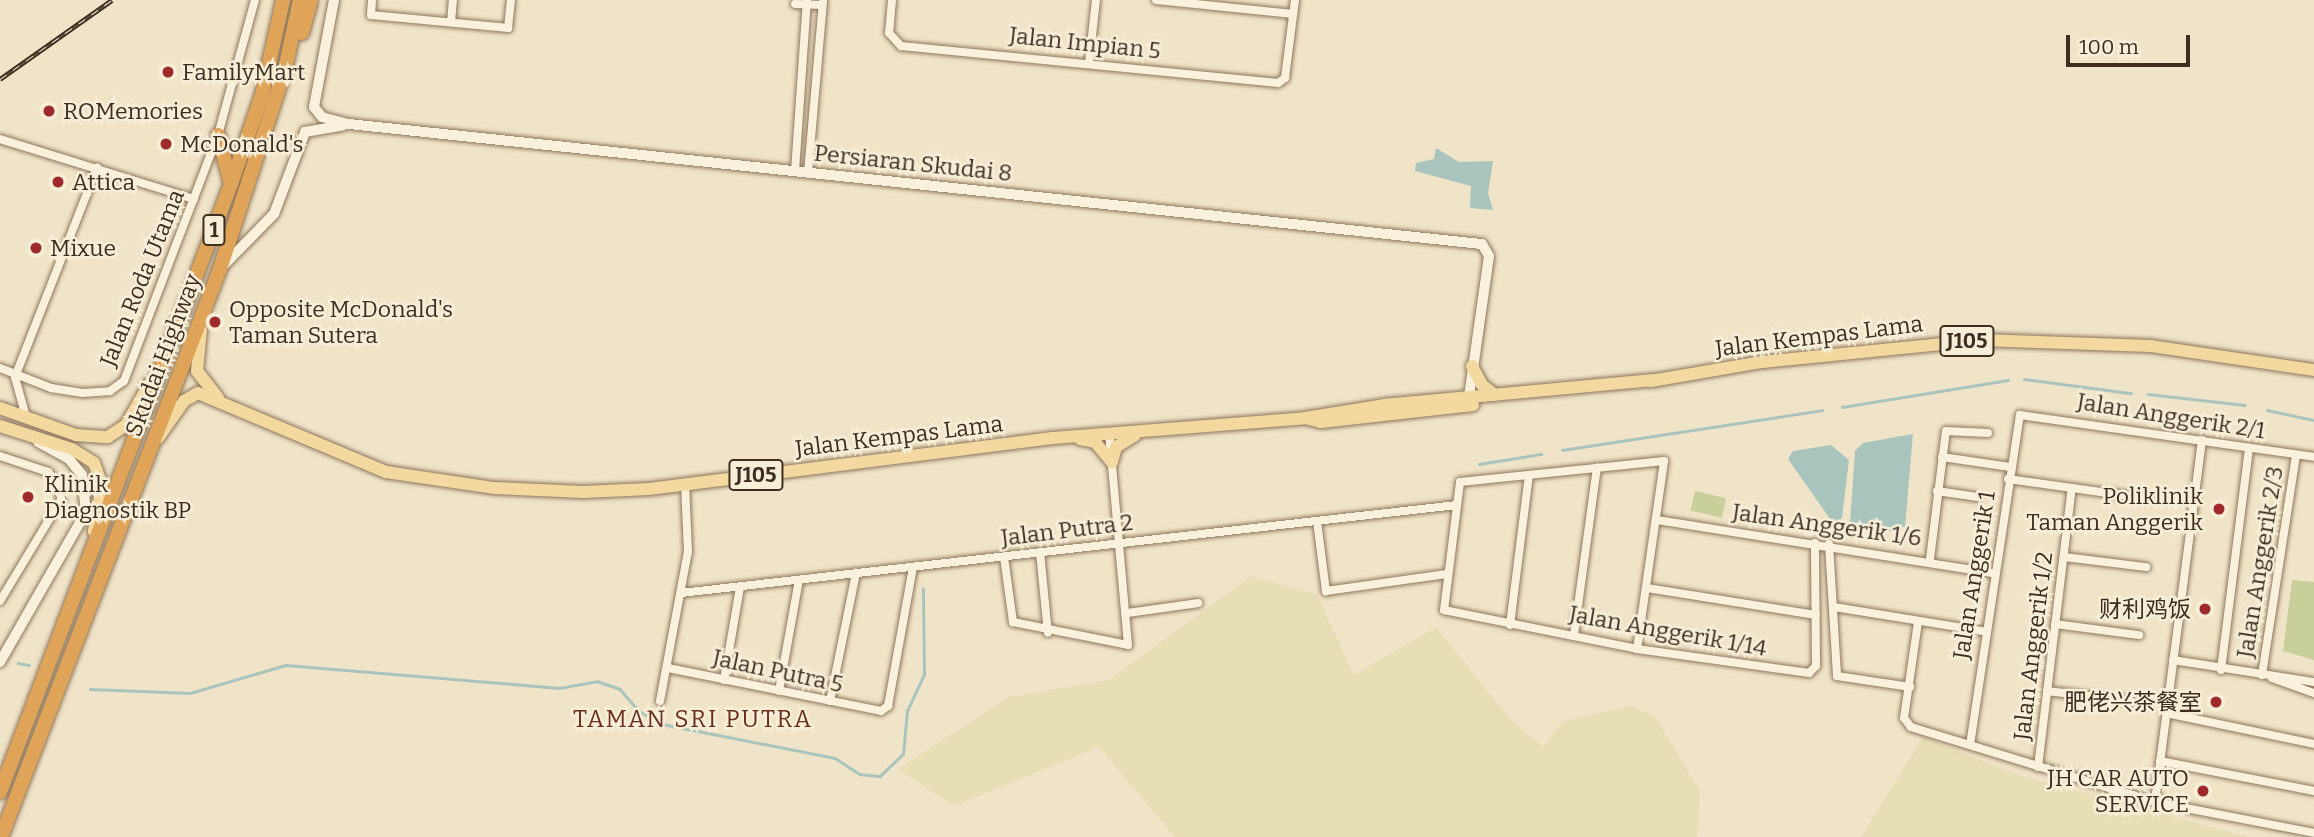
<!DOCTYPE html>
<html>
<head>
<meta charset="utf-8">
<style>
	body { margin:0 }
	#map { position:relative; width:2314px; height:837px; overflow:hidden; background:#f0e4c8; font-family:Bitter,"Noto Sans SC",serif }
	div>[style] { position:absolute }
	.farmland>* { inset:0; background:#e6deb5 }
	.green>* { inset:0; background:#c9cf9b; transform-origin:0 0 }
	.water>* { inset:0; background:#a9c4bc }
	.stream>* { height:2.5px; margin:-1.25px; padding:0 1.25px; transform-origin:1.25px; border-radius:1.25px; background:#a9c4bc }
	.roads { filter:drop-shadow(0 0 2px #8d765c) drop-shadow(0 0 2px #8d765c) }
	.street>* { height:8px; margin:-4px; padding:0 4px; transform-origin:4px; border-radius:4px; background:#faf1dc }
	.secondary>* { height:10px; margin:-5px; padding:0 5px; transform-origin:5px; border-radius:5px; background:#faf1dc }
	.primary>* { height:12px; margin:-6px; padding:0 6px; transform-origin:6px; border-radius:6px; background:#f3d9a0 }
	.highway>* { height:14px; margin:-7px; padding:0 7px; transform-origin:7px; border-radius:7px; background:#e0a458 }
	.rail>* { height:5px; margin-top:-2.5px; transform-origin:0; background:repeating-linear-gradient(90deg,#f7eed8 0 8px,#3d2e20 0 16px); box-sizing:border-box; border-block:2px solid #3d2e20 }
	.dots>* { width:19px; height:19px; translate:-50% -50%; box-sizing:border-box; border:4px solid #f7eed8; border-radius:50% }
	span { translate:-50% -50%; white-space:nowrap; text-align:center; line-height:1.15; -webkit-text-stroke:5px #f7eed8; paint-order:stroke }
	.shield-label span { padding:2px 5px; background:#f7eed8; border:2px solid; border-radius:5px; -webkit-text-stroke-width:0 }
	.shield-label { font-size:21px; color:#3d2e20; font-weight:700 }
	.street-label { font-size:23px; color:#3d2e20 }
	.poi-label { font-size:23px; color:#3d2e20 }
	.left { translate:0 -50%; text-align:left }
	.right { translate:-100% -50%; text-align:right }
	.neighbourhood-label { font-size:24px; color:#6b2e1e; letter-spacing:2px }
	.scale { position:absolute; left:2066px; top:35px; width:124px; height:32px; box-sizing:border-box; border:4px solid #3d2e20; border-top:0; padding-left:9px; font-size:21px; line-height:24px; white-space:nowrap; color:#3d2e20; -webkit-text-stroke:5px #f7eed8; paint-order:stroke }
</style>
</head>
<body>
<div id="map">
	<div class="farmland">
		<i style="clip-path:polygon(1251px 576px,1317px 595px,1354px 675px,1436px 627px,1511px 720px,1543px 747px,1563px 721px,1631px 706px,1655px 716px,1700px 791px,1697px 837px,1175px 837px,1099px 747px,954px 806px,898px 769px,1009px 697px,1109px 680px)"></i>
		<i style="clip-path:polygon(1923px 737px,2018px 775px,2248px 837px,1861px 837px)"></i>
	</div>
	<div class="green">
		<i style="left:1695px;top:491px;width:32px;height:20px;rotate:13deg"></i>
		<i style="clip-path:polygon(2292px 580px,2314px 582px,2314px 660px,2283px 651px)"></i>
	</div>
	<div class="water">
		<i style="clip-path:polygon(1436px 148px,1459px 162px,1493px 161px,1488px 193px,1493px 210px,1470px 208px,1471px 186px,1415px 171px,1416px 163px,1434px 159px)"></i>
		<i style="clip-path:polygon(1913px 434px,1905px 527px,1897px 533px,1850px 524px,1855px 451px,1863px 443px)"></i>
		<i style="clip-path:polygon(1831px 445px,1849px 460px,1842px 518px,1833px 523px,1788px 459px,1793px 451px)"></i>
	</div>
	<div class="stream">
		<i style="left:2024px;top:379px;width:108px;rotate:7.5deg"></i>
		<i style="left:2148px;top:394px;width:97px;rotate:6.5deg"></i>
		<i style="left:1842px;top:407px;width:168px;rotate:-9.2deg"></i>
		<i style="left:2267px;top:410px;width:48px;rotate:12deg"></i>
		<i style="left:1562px;top:450px;width:263px;rotate:-8.7deg"></i>
		<i style="left:1479px;top:464px;width:63px;rotate:-9.2deg"></i>
		<i style="left:18px;top:663px;width:11px;rotate:10deg"></i>
		<i style="left:90px;top:689px;width:100px;rotate:2.3deg"></i>
		<i style="left:190px;top:693px;width:100px;rotate:-16.3deg"></i>
		<i style="left:286px;top:665px;width:274px;rotate:4.8deg"></i>
		<i style="left:559px;top:688px;width:39px;rotate:-10deg"></i>
		<i style="left:597px;top:681px;width:24px;rotate:19deg"></i>
		<i style="left:620px;top:689px;width:29px;rotate:49deg"></i>
		<i style="left:639px;top:711px;width:26px;rotate:29deg"></i>
		<i style="left:662px;top:724px;width:176px;rotate:11.1deg"></i>
		<i style="left:835px;top:758px;width:30px;rotate:33deg"></i>
		<i style="left:860px;top:774px;width:20px;rotate:6deg"></i>
		<i style="left:880px;top:776px;width:32px;rotate:-44deg"></i>
		<i style="left:903px;top:754px;width:43px;rotate:-84.7deg"></i>
		<i style="left:907px;top:711px;width:40px;rotate:-65deg"></i>
		<i style="left:924px;top:675px;width:86px;rotate:-90.7deg"></i>
	</div>
	<div class="roads">
		<div class="street">
			<i style="left:372px;top:0;width:15px;rotate:94deg"></i>
			<i style="left:371px;top:15px;width:138px;rotate:5.4deg"></i>
			<i style="left:508px;top:28px;width:28px;rotate:-84deg"></i>
			<i style="left:892px;top:0;width:33px;rotate:95deg"></i>
			<i style="left:889px;top:33px;width:18px;rotate:47deg"></i>
			<i style="left:901px;top:46px;width:379px;rotate:5.6deg"></i>
			<i style="left:1278px;top:83px;width:9px;rotate:-36deg"></i>
			<i style="left:1285px;top:78px;width:79px;rotate:-82.7deg"></i>
			<i style="left:1156px;top:0;width:138px;rotate:5.8deg"></i>
			<i style="left:795px;top:4px;width:27px;rotate:2deg"></i>
			<i style="left:451px;top:22px;width:22px;rotate:-85deg"></i>
			<i style="left:1089px;top:63px;width:63px;rotate:-83.7deg"></i>
			<i style="left:0;top:139px;width:203px;rotate:17.2deg"></i>
			<i style="left:795px;top:171px;width:171px;rotate:-86deg"></i>
			<i style="left:808px;top:173px;width:174px;rotate:-85deg"></i>
			<i style="left:0;top:368px;width:55px;rotate:21.4deg"></i>
			<i style="left:51px;top:388px;width:32px;rotate:9deg"></i>
			<i style="left:83px;top:393px;width:27px;rotate:-4deg"></i>
			<i style="left:110px;top:391px;width:17px;rotate:-36deg"></i>
			<i style="left:124px;top:381px;width:263px;rotate:-69.1deg"></i>
			<i style="left:218px;top:135px;width:140px;rotate:-74.7deg"></i>
			<i style="left:26px;top:417px;width:41px;rotate:-105.4deg"></i>
			<i style="left:15px;top:377px;width:225px;rotate:-68.6deg"></i>
			<i style="left:0;top:456px;width:51px;rotate:18.4deg"></i>
			<i style="left:48px;top:472px;width:18px;rotate:49deg"></i>
			<i style="left:60px;top:486px;width:14px;rotate:86deg"></i>
			<i style="left:61px;top:500px;width:118px;rotate:121.1deg"></i>
			<i style="left:1942px;top:457px;width:69px;rotate:8.4deg"></i>
			<i style="left:2008px;top:479px;width:144px;rotate:8deg"></i>
			<i style="left:1937px;top:491px;width:41px;rotate:8.3deg"></i>
			<i style="left:1657px;top:520px;width:339px;rotate:9deg"></i>
			<i style="left:1317px;top:521px;width:71px;rotate:82.7deg"></i>
			<i style="left:1326px;top:591px;width:122px;rotate:-8deg"></i>
			<i style="left:1829px;top:544px;width:132px;rotate:86.5deg"></i>
			<i style="left:1837px;top:676px;width:74px;rotate:8.6deg"></i>
			<i style="left:1040px;top:552px;width:81px;rotate:84.4deg"></i>
			<i style="left:1004px;top:557px;width:66px;rotate:82.1deg"></i>
			<i style="left:1013px;top:622px;width:117px;rotate:11.3deg"></i>
			<i style="left:1128px;top:645px;width:213px;rotate:-95.1deg"></i>
			<i style="left:2064px;top:557px;width:83px;rotate:7deg"></i>
			<i style="left:1930px;top:559px;width:129px;rotate:-82.9deg"></i>
			<i style="left:1946px;top:431px;width:42px;rotate:2.7deg"></i>
			<i style="left:1647px;top:588px;width:171px;rotate:9.1deg"></i>
			<i style="left:681px;top:593px;width:781px;rotate:-6.47deg"></i>
			<i style="left:1834px;top:607px;width:151px;rotate:9.2deg"></i>
			<i style="left:1128px;top:613px;width:71px;rotate:-8.1deg"></i>
			<i style="left:1918px;top:622px;width:97px;rotate:98.3deg"></i>
			<i style="left:1904px;top:718px;width:11px;rotate:52deg"></i>
			<i style="left:1911px;top:727px;width:255px;rotate:17.1deg"></i>
			<i style="left:2155px;top:802px;width:162px;rotate:11deg"></i>
			<i style="left:2055px;top:624px;width:85px;rotate:7.5deg"></i>
			<i style="left:1510px;top:625px;width:151px;rotate:-82.8deg"></i>
			<i style="left:1574px;top:635px;width:169px;rotate:-82.2deg"></i>
			<i style="left:1637px;top:649px;width:190px;rotate:-81.8deg"></i>
			<i style="left:1664px;top:461px;width:205px;rotate:174.1deg"></i>
			<i style="left:1460px;top:482px;width:129px;rotate:97.1deg"></i>
			<i style="left:1444px;top:610px;width:197px;rotate:11.4deg"></i>
			<i style="left:1637px;top:649px;width:174px;rotate:7.9deg"></i>
			<i style="left:1809px;top:673px;width:10px;rotate:-45deg"></i>
			<i style="left:1816px;top:666px;width:123px;rotate:-90.5deg"></i>
			<i style="left:2173px;top:660px;width:143px;rotate:8.9deg"></i>
			<i style="left:668px;top:668px;width:217px;rotate:11.4deg"></i>
			<i style="left:881px;top:711px;width:9px;rotate:-36deg"></i>
			<i style="left:888px;top:706px;width:141px;rotate:-79.8deg"></i>
			<i style="left:2221px;top:670px;width:224px;rotate:-82.8deg"></i>
			<i style="left:2262px;top:675px;width:223px;rotate:-81.2deg"></i>
			<i style="left:2272px;top:678px;width:45px;rotate:19.7deg"></i>
			<i style="left:724px;top:680px;width:94px;rotate:-80.2deg"></i>
			<i style="left:779px;top:691px;width:113px;rotate:-79.8deg"></i>
			<i style="left:2047px;top:691px;width:84px;rotate:6.9deg"></i>
			<i style="left:660px;top:701px;width:152px;rotate:-79.4deg"></i>
			<i style="left:688px;top:552px;width:68px;rotate:-92.5deg"></i>
			<i style="left:830px;top:701px;width:131px;rotate:-78.5deg"></i>
			<i style="left:2166px;top:713px;width:151px;rotate:11.8deg"></i>
			<i style="left:1970px;top:745px;width:334px;rotate:-81.4deg"></i>
			<i style="left:2020px;top:415px;width:297px;rotate:8.1deg"></i>
			<i style="left:2160px;top:761px;width:157px;rotate:11deg"></i>
			<i style="left:2038px;top:767px;width:281px;rotate:-83.1deg"></i>
			<i style="left:2155px;top:802px;width:365px;rotate:-82.6deg"></i>
		</div>
		<div class="secondary">
			<i style="left:334px;top:0;width:109px;rotate:100.6deg"></i>
			<i style="left:314px;top:107px;width:13px;rotate:51deg"></i>
			<i style="left:322px;top:117px;width:28px;rotate:15deg"></i>
			<i style="left:349px;top:124px;width:1139px;rotate:6.05deg"></i>
			<i style="left:1482px;top:244px;width:14px;rotate:60deg"></i>
			<i style="left:1489px;top:256px;width:149px;rotate:98.1deg"></i>
			<i style="left:223px;top:266px;width:73px;rotate:-45.6deg"></i>
			<i style="left:274px;top:214px;width:88px;rotate:-69.3deg"></i>
			<i style="left:305px;top:132px;width:39px;rotate:-10deg"></i>
			<i style="left:0;top:662px;width:173px;rotate:-60.2deg"></i>
			<i style="left:86px;top:512px;width:37px;rotate:-96deg"></i>
			<i style="left:82px;top:475px;width:21px;rotate:-129deg"></i>
			<i style="left:69px;top:459px;width:35px;rotate:-151deg"></i>
		</div>
		<div class="primary">
			<i style="left:201px;top:330px;width:41px;rotate:95.6deg"></i>
			<i style="left:197px;top:371px;width:34px;rotate:52deg"></i>
			<i style="left:1472px;top:366px;width:21px;rotate:62deg"></i>
			<i style="left:1482px;top:385px;width:16px;rotate:38deg"></i>
			<i style="left:1651px;top:381px;width:113px;rotate:-9.7deg"></i>
			<i style="left:1762px;top:362px;width:220px;rotate:-5.7deg"></i>
			<i style="left:1981px;top:340px;width:170px;rotate:2deg"></i>
			<i style="left:2151px;top:346px;width:165px;rotate:8.4deg"></i>
			<i style="left:0;top:408px;width:81px;rotate:19.6deg"></i>
			<i style="left:76px;top:435px;width:32px;rotate:4deg"></i>
			<i style="left:108px;top:437px;width:22px;rotate:-34deg"></i>
			<i style="left:126px;top:425px;width:48px;rotate:-60.3deg"></i>
			<i style="left:1305px;top:418px;width:16px;rotate:14deg"></i>
			<i style="left:1321px;top:422px;width:153px;rotate:-6.4deg"></i>
			<i style="left:0;top:426px;width:76px;rotate:17.7deg"></i>
			<i style="left:72px;top:449px;width:26px;rotate:32deg"></i>
			<i style="left:94px;top:463px;width:23px;rotate:70deg"></i>
			<i style="left:102px;top:485px;width:47px;rotate:99.9deg"></i>
			<i style="left:158px;top:438px;width:45px;rotate:-54.9deg"></i>
			<i style="left:184px;top:401px;width:16px;rotate:-30deg"></i>
			<i style="left:198px;top:393px;width:204px;rotate:22.8deg"></i>
			<i style="left:386px;top:472px;width:110px;rotate:8.4deg"></i>
			<i style="left:495px;top:488px;width:88px;rotate:2.6deg"></i>
			<i style="left:583px;top:492px;width:66px;rotate:-2.6deg"></i>
			<i style="left:649px;top:489px;width:407px;rotate:-7.2deg"></i>
			<i style="left:1053px;top:438px;width:253px;rotate:-4.5deg"></i>
			<i style="left:1305px;top:418px;width:80px;rotate:-9.3deg"></i>
			<i style="left:1384px;top:405px;width:273px;rotate:-5.3deg"></i>
			<i style="left:1080px;top:439px;width:15px;rotate:11deg"></i>
			<i style="left:1095px;top:442px;width:26px;rotate:50deg"></i>
			<i style="left:1112px;top:462px;width:16px;rotate:-75deg"></i>
			<i style="left:1116px;top:447px;width:22px;rotate:-32deg"></i>
		</div>
		<div class="highway">
			<i style="left:302px;top:33px;width:34px;rotate:-75deg"></i>
			<i style="left:218px;top:135px;width:51px;rotate:75.1deg"></i>
			<i style="left:0;top:792px;width:650px;rotate:-69.2deg"></i>
			<i style="left:231px;top:184px;width:94px;rotate:-70.8deg"></i>
			<i style="left:262px;top:95px;width:97px;rotate:-77.5deg"></i>
			<i style="left:1px;top:837px;width:609px;rotate:-68.92deg"></i>
			<i style="left:220px;top:269px;width:210px;rotate:-72deg"></i>
			<i style="left:285px;top:69px;width:71px;rotate:-77.7deg"></i>
		</div>
	</div>
	<div class="rail">
		<i style="left:0;top:79px;width:137px;rotate:-35.2deg"></i>
	</div>
	<div class="dots">
		<i style="left:168px;top:72px;background:#9e2a2b"></i>
		<i style="left:49px;top:111px;background:#9e2a2b"></i>
		<i style="left:166px;top:144px;background:#9e2a2b"></i>
		<i style="left:58px;top:182px;background:#9e2a2b"></i>
		<i style="left:36px;top:248px;background:#9e2a2b"></i>
		<i style="left:215px;top:322px;background:#9e2a2b"></i>
		<i style="left:28px;top:497px;background:#9e2a2b"></i>
		<i style="left:2219px;top:509px;background:#9e2a2b"></i>
		<i style="left:2205px;top:609px;background:#9e2a2b"></i>
		<i style="left:2216px;top:702px;background:#9e2a2b"></i>
		<i style="left:2203px;top:791px;background:#9e2a2b"></i>
	</div>
	<div class="shield-label">
		<span style="left:214px;top:230px">1</span>
		<span style="left:1967px;top:341px">J105</span>
		<span style="left:756px;top:475px">J105</span>
	</div>
	<div class="street-label">
		<span style="left:1085px;top:43px;rotate:6deg">Jalan Impian 5</span>
		<span style="left:913px;top:163px;rotate:6deg">Persiaran Skudai 8</span>
		<span style="left:142px;top:278px;rotate:-68deg">Jalan Roda Utama</span>
		<span style="left:1819px;top:336px;rotate:-7deg">Jalan Kempas Lama</span>
		<span style="left:163px;top:355px;rotate:-69deg">Skudai Highway</span>
		<span style="left:2171px;top:416px;rotate:9deg">Jalan Anggerik 2/1</span>
		<span style="left:899px;top:436px;rotate:-7deg">Jalan Kempas Lama</span>
		<span style="left:1827px;top:525px;rotate:8deg">Jalan Anggerik 1/6</span>
		<span style="left:1067px;top:530px;rotate:-7deg">Jalan Putra 2</span>
		<span style="left:2260px;top:562px;rotate:-81deg">Jalan Anggerik 2/3</span>
		<span style="left:1974px;top:575px;rotate:-81deg">Jalan Anggerik 1</span>
		<span style="left:1668px;top:631px;rotate:10deg">Jalan Anggerik 1/14</span>
		<span style="left:2033px;top:646px;rotate:-83deg">Jalan Anggerik 1/2</span>
		<span style="left:778px;top:671px;rotate:12deg">Jalan Putra 5</span>
	</div>
	<div class="poi-label">
		<span class="left" style="left:182px;top:72px">FamilyMart</span>
		<span class="left" style="left:63px;top:111px">ROMemories</span>
		<span class="left" style="left:180px;top:144px">McDonald's</span>
		<span class="left" style="left:72px;top:182px">Attica</span>
		<span class="left" style="left:50px;top:248px">Mixue</span>
		<span class="left" style="left:229px;top:322px">Opposite McDonald's<br>Taman Sutera</span>
		<span class="left" style="left:44px;top:497px">Klinik<br>Diagnostik BP</span>
		<span class="right" style="left:2203px;top:509px">Poliklinik<br>Taman Anggerik</span>
		<span class="right" style="left:2191px;top:609px">财利鸡饭</span>
		<span class="right" style="left:2202px;top:702px">肥佬兴茶餐室</span>
		<span class="right" style="left:2189px;top:791px">JH CAR AUTO<br>SERVICE</span>
	</div>
	<div class="neighbourhood-label">
		<span style="left:693px;top:720px">TAMAN SRI PUTRA</span>
	</div>
	<div class="scale">100 m</div>
</div>
</body>
</html>
